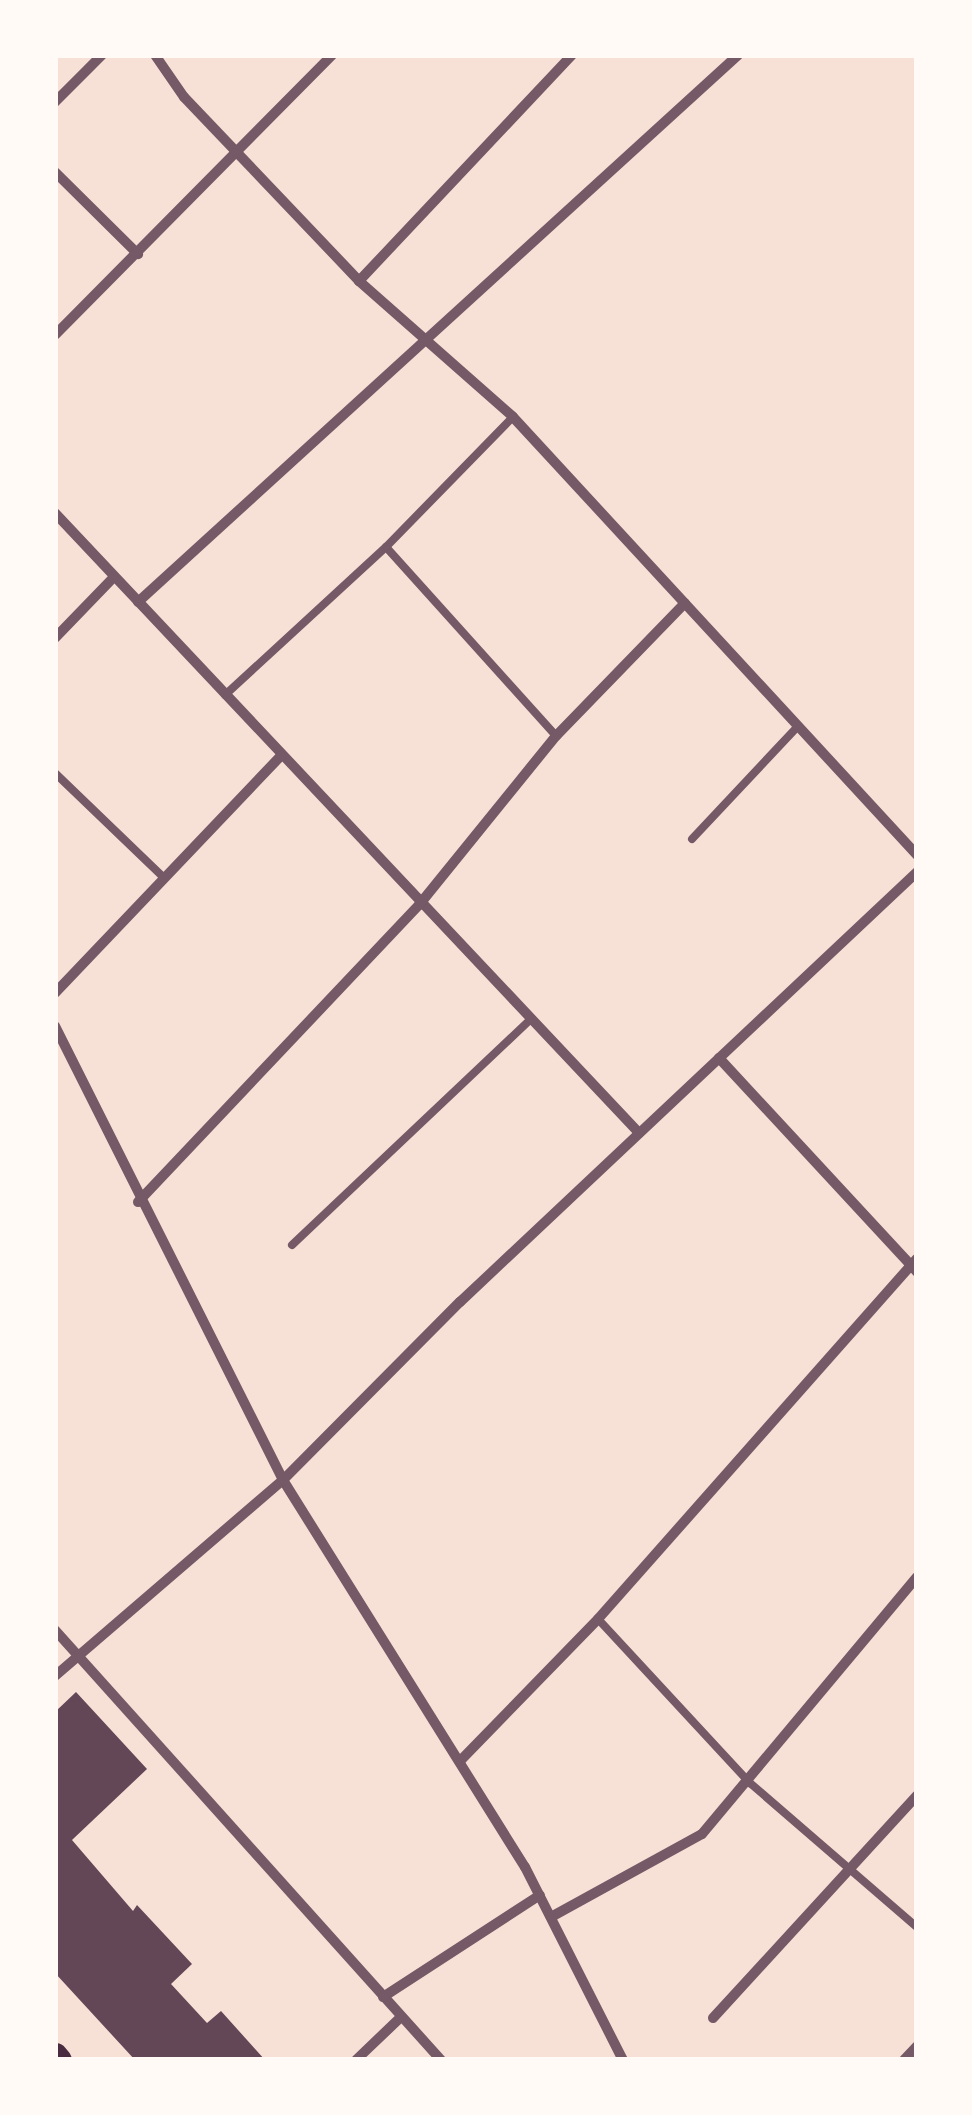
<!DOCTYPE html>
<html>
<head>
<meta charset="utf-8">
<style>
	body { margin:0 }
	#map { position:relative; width:972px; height:2115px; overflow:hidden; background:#f7e1d7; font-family:Overpass,sans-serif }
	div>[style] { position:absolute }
	.building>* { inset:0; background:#644757 }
	.service>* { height:8px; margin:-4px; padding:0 4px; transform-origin:4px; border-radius:4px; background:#755966 }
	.minor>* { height:10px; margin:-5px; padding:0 5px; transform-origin:5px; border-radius:5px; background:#755966 }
	.primary>* { height:25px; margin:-12.5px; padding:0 12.5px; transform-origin:12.5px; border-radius:12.5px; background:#4a2c40 }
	span { translate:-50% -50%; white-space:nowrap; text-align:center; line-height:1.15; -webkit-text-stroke:10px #fffaf5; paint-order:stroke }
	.frame { position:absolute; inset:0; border:58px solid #fffaf5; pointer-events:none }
</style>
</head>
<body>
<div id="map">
	<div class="building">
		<i style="clip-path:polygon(76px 1692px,147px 1769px,72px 1840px,133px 1911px,137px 1905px,192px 1964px,171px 1984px,207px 2023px,221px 2011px,265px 2060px,135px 2060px,55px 1973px,55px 1712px)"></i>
	</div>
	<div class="service">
		<i style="left:386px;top:547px;width:254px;rotate:48deg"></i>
		<i style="left:225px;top:695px;width:219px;rotate:-42.6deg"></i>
		<i style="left:386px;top:547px;width:182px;rotate:-45.7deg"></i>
		<i style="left:55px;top:773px;width:151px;rotate:43.9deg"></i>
		<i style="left:692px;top:839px;width:154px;rotate:-46.8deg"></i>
		<i style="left:292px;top:1245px;width:325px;rotate:-43.4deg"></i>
		<i style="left:598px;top:1619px;width:224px;rotate:47.2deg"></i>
		<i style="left:750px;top:1783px;width:221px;rotate:40.8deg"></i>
	</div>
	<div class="minor">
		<i style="left:155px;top:55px;width:51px;rotate:55.4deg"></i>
		<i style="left:184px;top:97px;width:254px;rotate:46.4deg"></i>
		<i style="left:359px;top:281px;width:205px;rotate:41.4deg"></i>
		<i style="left:513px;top:417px;width:596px;rotate:47.31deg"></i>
		<i style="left:55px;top:102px;width:66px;rotate:-45deg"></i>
		<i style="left:55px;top:172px;width:117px;rotate:44.7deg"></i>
		<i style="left:359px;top:281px;width:311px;rotate:-46.7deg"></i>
		<i style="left:55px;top:335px;width:394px;rotate:-45.3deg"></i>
		<i style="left:55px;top:513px;width:852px;rotate:46.71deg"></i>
		<i style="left:138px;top:602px;width:812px;rotate:-42.35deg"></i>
		<i style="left:55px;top:638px;width:85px;rotate:-46deg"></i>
		<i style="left:55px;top:993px;width:327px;rotate:-46.4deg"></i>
		<i style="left:55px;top:1026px;width:508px;rotate:63.33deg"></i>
		<i style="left:283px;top:1480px;width:456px;rotate:58deg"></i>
		<i style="left:525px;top:1867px;width:216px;rotate:63.1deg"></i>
		<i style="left:719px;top:1058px;width:292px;rotate:47.2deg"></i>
		<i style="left:138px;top:1202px;width:409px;rotate:-46.6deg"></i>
		<i style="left:419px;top:905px;width:218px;rotate:-51deg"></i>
		<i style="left:556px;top:736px;width:185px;rotate:-45.9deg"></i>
		<i style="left:55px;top:1630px;width:578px;rotate:48.09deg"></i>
		<i style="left:55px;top:1676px;width:301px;rotate:-40.7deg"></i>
		<i style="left:283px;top:1480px;width:251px;rotate:-45.2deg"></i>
		<i style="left:460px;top:1302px;width:627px;rotate:-43.26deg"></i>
		<i style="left:461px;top:1760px;width:197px;rotate:-45.8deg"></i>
		<i style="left:598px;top:1619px;width:481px;rotate:-48.5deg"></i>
		<i style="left:551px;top:1917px;width:172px;rotate:-28.8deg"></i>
		<i style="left:702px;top:1834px;width:335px;rotate:-50.1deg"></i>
		<i style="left:383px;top:1997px;width:187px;rotate:-33deg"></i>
		<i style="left:713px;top:2018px;width:302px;rotate:-47.5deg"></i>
		<i style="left:356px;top:2060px;width:62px;rotate:-43.7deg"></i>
		<i style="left:904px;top:2060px;width:19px;rotate:-47deg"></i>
	</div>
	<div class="primary">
		<i style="left:55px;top:2055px;width:6px;rotate:51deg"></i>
	</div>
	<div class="frame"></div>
</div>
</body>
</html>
